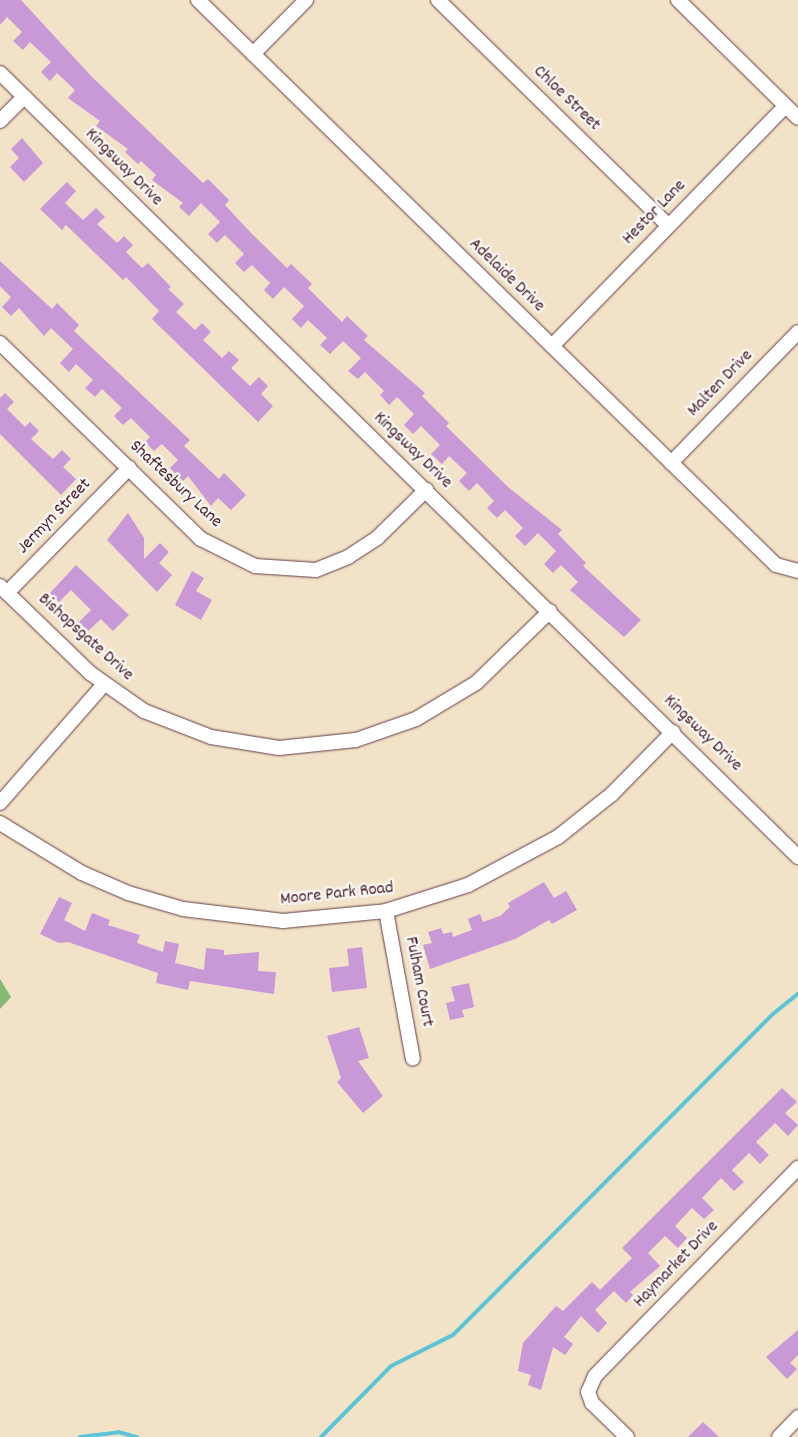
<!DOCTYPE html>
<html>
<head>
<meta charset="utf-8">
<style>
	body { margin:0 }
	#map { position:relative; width:798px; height:1437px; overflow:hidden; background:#f2e2c8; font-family:Dekko,sans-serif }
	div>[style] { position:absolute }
	.forest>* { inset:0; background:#85b974 }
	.stream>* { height:4px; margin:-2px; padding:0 2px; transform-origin:2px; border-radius:2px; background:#5bc5d5 }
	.building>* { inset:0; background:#c998d7 }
	.roads { filter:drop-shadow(0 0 1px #633c43) drop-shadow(0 0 1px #633c43) }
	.street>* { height:14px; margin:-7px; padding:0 7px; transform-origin:7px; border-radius:7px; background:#fff }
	span { translate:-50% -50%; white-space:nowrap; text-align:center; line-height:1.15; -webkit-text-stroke:5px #f6f6f2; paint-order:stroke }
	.street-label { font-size:18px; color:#4a1f2b }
</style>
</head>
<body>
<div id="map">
	<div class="forest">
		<i style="clip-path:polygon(0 979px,11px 997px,0 1009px)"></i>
	</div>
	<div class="stream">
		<i style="left:80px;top:1437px;width:38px;rotate:-7deg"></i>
		<i style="left:118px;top:1432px;width:20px;rotate:15deg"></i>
		<i style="left:321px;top:1437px;width:100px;rotate:-45.4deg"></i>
		<i style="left:391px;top:1366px;width:69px;rotate:-26.6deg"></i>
		<i style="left:453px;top:1335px;width:453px;rotate:-45.1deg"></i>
		<i style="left:773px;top:1014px;width:32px;rotate:-39deg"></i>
	</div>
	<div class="building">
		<i style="clip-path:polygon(0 0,21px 0,92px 77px,203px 183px,208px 179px,229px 200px,225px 205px,251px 233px,287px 268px,291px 264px,312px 284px,308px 288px,342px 322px,347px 316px,368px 336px,364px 340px,425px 393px,422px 396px,449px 423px,446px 426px,508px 487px,562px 530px,558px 534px,586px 563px,583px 566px,641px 620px,624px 637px,570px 590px,578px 582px,561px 565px,553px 573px,544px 564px,556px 551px,538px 533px,525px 546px,515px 536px,523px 528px,505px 510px,497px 518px,487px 508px,494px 501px,477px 483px,469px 491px,459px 481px,467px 473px,449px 456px,442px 464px,431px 454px,440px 445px,421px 426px,413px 434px,404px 425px,414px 414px,397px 397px,389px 405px,380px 395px,384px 391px,365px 372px,358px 379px,348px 371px,361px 358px,343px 341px,330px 354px,320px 345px,327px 338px,308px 320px,301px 328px,292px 319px,304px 306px,284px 287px,273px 299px,264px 290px,270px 283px,252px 265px,244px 272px,235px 263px,244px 254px,225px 235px,217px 243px,208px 234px,220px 222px,201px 203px,189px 216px,179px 207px,183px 203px,152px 180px,156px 175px,141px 161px,138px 164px,125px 152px,128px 149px,96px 126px,100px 121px,68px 98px,75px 90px,57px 73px,50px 81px,41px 72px,51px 62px,30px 42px,23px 50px,13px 41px,22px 32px,7px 17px,0 25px)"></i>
		<i style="clip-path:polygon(22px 138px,43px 163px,24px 182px,10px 167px,19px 158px,11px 149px)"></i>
		<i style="clip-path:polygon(67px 182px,76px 191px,65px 203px,83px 220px,96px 208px,105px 217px,97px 224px,117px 243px,124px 236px,133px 245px,126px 252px,142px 268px,148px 263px,171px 287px,168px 289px,184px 304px,176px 312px,195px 330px,202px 323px,211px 332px,203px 340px,222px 358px,229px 351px,239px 360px,231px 368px,250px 386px,259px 377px,268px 386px,261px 394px,273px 406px,258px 422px,152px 319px,159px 311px,126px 277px,123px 280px,66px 225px,62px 230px,40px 209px)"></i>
		<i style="clip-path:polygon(0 261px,52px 309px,57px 303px,79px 325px,74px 331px,190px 440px,184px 446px,219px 479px,224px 473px,246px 495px,231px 510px,218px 498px,211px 506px,188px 476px,183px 481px,170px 468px,178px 460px,162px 444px,154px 451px,145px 442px,150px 437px,131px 418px,123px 425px,114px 416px,122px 408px,102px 389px,95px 397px,85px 388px,93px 380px,76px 364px,69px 372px,60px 363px,73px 349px,51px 328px,44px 336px,19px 308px,11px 316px,2px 307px,11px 297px,0 286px)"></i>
		<i style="clip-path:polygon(5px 393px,14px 402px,7px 409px,25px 427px,30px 422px,39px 431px,31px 439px,53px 459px,62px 450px,71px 459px,63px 467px,76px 479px,61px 495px,0 434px,0 398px)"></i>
		<i style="clip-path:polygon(128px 513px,144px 538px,144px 559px,160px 543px,169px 552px,159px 563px,172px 575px,157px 592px,107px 540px)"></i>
		<i style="clip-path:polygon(76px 565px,129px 615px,113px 631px,101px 619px,88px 631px,79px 622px,91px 610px,71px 590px,59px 602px,50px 593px)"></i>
		<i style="clip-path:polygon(192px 571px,204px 578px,196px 591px,212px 600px,201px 620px,175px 605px)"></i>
		<i style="clip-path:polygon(544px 882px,554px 898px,566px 891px,577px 910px,552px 924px,549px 920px,515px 939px,430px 969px,423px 945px,432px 943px,428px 932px,441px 928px,443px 934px,452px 932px,453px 937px,472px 930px,468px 919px,480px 914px,483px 922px,500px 916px,510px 907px,508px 903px)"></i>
		<i style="clip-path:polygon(59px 897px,72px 903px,64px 920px,85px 931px,92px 913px,110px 920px,108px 925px,140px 935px,137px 943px,163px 952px,165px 941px,179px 944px,175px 963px,204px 970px,206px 948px,224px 950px,224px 955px,259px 952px,258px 971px,276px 972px,274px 994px,190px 981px,188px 990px,156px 983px,158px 973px,68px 942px,59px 943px,40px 934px)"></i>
		<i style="clip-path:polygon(362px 947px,367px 988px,332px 992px,329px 968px,349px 966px,347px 949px)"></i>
		<i style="clip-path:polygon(469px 983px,474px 1007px,462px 1010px,464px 1017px,450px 1020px,446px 1003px,455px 1001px,451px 987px)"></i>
		<i style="clip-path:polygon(359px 1027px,369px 1058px,358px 1061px,383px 1096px,363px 1113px,337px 1082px,341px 1078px,327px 1036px)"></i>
		<i style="clip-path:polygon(782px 1088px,797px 1102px,785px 1113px,798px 1125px,788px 1136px,775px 1123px,756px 1142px,769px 1155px,760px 1164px,749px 1153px,732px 1170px,744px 1182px,734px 1191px,721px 1178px,702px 1198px,714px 1210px,704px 1219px,692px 1208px,675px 1226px,687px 1238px,678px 1248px,665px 1236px,648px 1253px,660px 1266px,630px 1292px,633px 1295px,626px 1303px,614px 1291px,595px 1310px,607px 1323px,598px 1333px,581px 1316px,564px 1337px,573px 1344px,565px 1355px,553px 1347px,541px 1390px,528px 1385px,531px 1375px,518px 1371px,523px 1343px,556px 1306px,563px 1311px,592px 1282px,600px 1290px,632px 1258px,622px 1248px)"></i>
		<i style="clip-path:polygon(798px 1330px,798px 1355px,790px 1363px,797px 1369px,787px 1379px,766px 1357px)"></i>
		<i style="clip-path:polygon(703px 1422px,719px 1437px,688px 1437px)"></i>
	</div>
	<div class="roads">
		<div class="street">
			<i style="left:198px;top:0;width:808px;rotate:44.35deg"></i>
			<i style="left:776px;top:565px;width:23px;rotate:15deg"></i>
			<i style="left:438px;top:0;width:322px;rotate:44.4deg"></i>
			<i style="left:678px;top:0;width:168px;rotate:44.5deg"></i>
			<i style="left:253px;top:54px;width:76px;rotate:-45.5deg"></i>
			<i style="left:0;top:73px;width:1119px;rotate:44.49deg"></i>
			<i style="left:0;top:121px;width:34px;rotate:-45deg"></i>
			<i style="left:0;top:343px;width:281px;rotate:44.3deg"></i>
			<i style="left:201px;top:539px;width:60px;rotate:26.6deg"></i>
			<i style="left:255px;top:566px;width:61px;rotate:3.8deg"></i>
			<i style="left:316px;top:570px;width:35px;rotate:-22deg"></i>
			<i style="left:348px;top:557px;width:35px;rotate:-33deg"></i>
			<i style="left:377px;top:538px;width:69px;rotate:-44.4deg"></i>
			<i style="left:552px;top:346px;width:334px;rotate:-45.8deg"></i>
			<i style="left:671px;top:463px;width:182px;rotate:-45.9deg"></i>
			<i style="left:0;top:586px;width:125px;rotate:44deg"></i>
			<i style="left:90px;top:673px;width:66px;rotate:35.1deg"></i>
			<i style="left:144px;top:711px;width:72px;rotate:21.2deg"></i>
			<i style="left:211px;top:737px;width:69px;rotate:9.2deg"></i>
			<i style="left:279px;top:748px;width:77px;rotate:-5.9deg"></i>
			<i style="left:356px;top:740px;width:64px;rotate:-19.3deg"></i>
			<i style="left:416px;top:719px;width:70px;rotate:-31deg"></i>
			<i style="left:476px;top:683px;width:103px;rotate:-44.2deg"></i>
			<i style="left:7px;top:593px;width:175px;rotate:-45.7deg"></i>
			<i style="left:0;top:803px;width:158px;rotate:-48.8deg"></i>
			<i style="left:0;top:823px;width:96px;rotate:31.4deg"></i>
			<i style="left:82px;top:873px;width:50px;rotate:23.5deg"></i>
			<i style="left:128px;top:893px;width:57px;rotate:16.2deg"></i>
			<i style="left:183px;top:909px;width:101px;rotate:6.8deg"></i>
			<i style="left:283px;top:921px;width:103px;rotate:-5.5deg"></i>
			<i style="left:386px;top:911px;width:86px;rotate:-17.6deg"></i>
			<i style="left:468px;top:885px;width:102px;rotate:-28.1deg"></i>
			<i style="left:558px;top:837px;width:69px;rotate:-38.5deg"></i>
			<i style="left:612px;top:794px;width:87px;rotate:-45.5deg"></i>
			<i style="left:386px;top:911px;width:150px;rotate:79.7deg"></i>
			<i style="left:627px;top:1437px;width:49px;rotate:-135.8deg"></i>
			<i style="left:592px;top:1403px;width:12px;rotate:-110deg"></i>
			<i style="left:588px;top:1392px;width:17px;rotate:-66deg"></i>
			<i style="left:595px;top:1376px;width:291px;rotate:-45.7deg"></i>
			<i style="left:779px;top:1437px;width:28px;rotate:-46deg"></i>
		</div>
	</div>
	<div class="street-label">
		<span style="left:566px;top:99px;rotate:44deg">Chloe Street</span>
		<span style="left:123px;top:168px;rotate:45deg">Kingsway Drive</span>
		<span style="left:655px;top:213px;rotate:-46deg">Hestor Lane</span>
		<span style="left:506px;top:276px;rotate:44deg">Adelaide Drive</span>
		<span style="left:721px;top:384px;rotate:-46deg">Malten Drive</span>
		<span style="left:412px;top:451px;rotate:44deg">Kingsway Drive</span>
		<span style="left:175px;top:485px;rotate:43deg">Shaftesbury Lane</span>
		<span style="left:55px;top:517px;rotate:-46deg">Jermyn Street</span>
		<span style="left:85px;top:638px;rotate:42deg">Bishopsgate Drive</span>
		<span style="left:702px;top:734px;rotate:44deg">Kingsway Drive</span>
		<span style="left:337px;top:895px;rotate:-6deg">Moore Park Road</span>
		<span style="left:418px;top:982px;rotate:79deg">Fulham Court</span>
		<span style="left:677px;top:1265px;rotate:-46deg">Haymarket Drive</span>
	</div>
</div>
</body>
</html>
